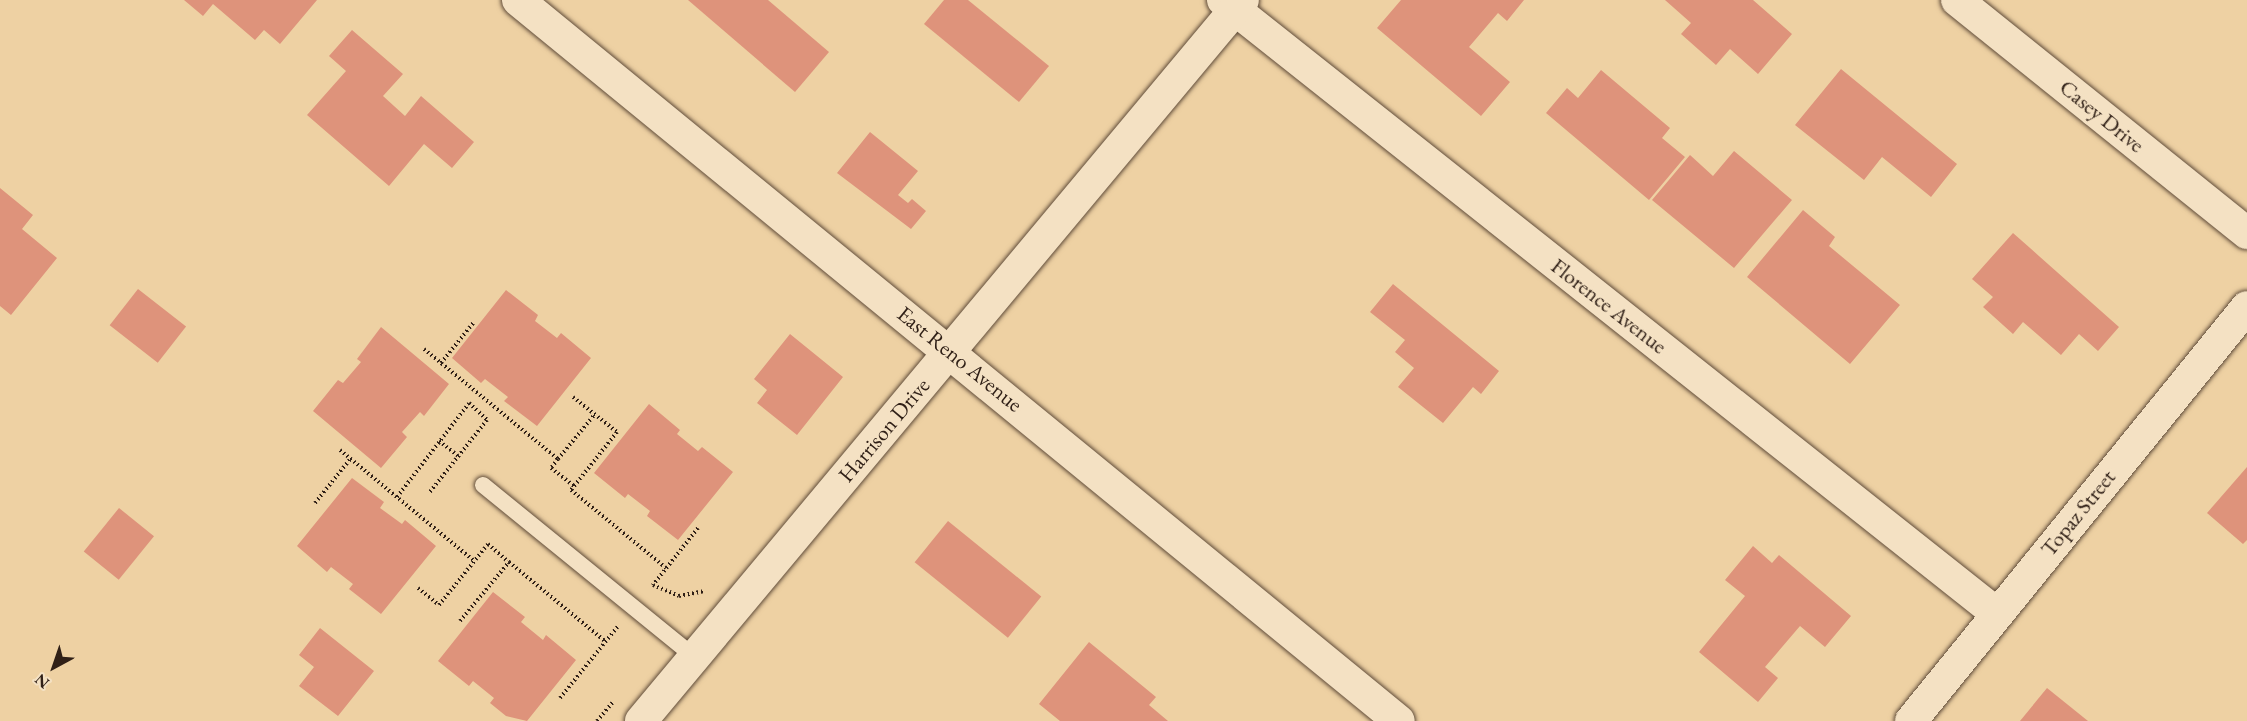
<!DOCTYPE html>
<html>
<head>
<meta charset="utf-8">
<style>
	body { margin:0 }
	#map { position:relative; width:2247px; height:721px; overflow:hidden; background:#eed1a3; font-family:"EB Garamond",serif }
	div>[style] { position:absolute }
	.building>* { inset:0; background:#de937b; transform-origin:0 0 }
	.path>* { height:4px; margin-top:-2px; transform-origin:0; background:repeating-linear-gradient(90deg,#302017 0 1.5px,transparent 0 4.5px) }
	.roads { filter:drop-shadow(0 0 2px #604c3a) drop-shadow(0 0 2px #604c3a) }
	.service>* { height:16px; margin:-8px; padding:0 8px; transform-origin:8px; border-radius:8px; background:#f4e1c3 }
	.minor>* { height:32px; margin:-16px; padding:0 16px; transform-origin:16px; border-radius:16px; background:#f4e1c3 }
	span { translate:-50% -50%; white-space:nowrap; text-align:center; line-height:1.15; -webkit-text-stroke:6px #f4e1c3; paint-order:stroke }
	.street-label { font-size:22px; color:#302017 }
	.north { position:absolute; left:24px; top:637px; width:60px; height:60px; -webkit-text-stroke:4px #f4e1c3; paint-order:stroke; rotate:220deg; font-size:16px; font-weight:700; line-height:24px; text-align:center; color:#302017 }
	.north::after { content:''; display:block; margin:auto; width:21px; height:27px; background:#302017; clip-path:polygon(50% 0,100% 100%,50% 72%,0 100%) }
</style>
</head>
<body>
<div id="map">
	<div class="building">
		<i style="clip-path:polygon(184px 0,317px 0,280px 44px,264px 30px,255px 40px,213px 4px,203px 16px)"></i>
		<i style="clip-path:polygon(688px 0,768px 0,829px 52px,795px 92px)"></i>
		<i style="clip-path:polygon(944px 0,968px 0,1049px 66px,1019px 102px,924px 24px)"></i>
		<i style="clip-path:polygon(1401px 0,1524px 0,1507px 21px,1498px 13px,1469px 47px,1510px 82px,1481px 116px,1377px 28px)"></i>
		<i style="clip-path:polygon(1665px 0,1753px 0,1792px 34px,1758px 74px,1730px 49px,1716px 65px,1681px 34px,1691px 23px)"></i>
		<i style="clip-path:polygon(352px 30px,403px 74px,383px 96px,405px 116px,421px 96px,474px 142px,452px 168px,424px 144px,389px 186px,307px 115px,346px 71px,329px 56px)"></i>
		<i style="clip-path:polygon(1841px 69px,1957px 164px,1931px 197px,1882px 157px,1864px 180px,1795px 125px)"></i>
		<i style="clip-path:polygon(1601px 70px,1670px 128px,1662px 138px,1685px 157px,1649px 200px,1546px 113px,1567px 88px,1578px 98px)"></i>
		<i style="clip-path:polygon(870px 132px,918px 171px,898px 195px,908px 203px,912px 199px,926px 211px,911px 229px,837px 173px)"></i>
		<i style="clip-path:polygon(1734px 151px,1792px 200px,1734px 268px,1652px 200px,1690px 155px,1713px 176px)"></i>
		<i style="clip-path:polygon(0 188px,33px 215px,22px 229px,57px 258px,11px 315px,0 306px)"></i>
		<i style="clip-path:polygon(1803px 210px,1835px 237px,1829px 246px,1900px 305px,1850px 364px,1747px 277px)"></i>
		<i style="clip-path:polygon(2013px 233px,2119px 327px,2098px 351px,2079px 334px,2061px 355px,2023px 322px,2013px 334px,1983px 307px,1993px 297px,1972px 279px)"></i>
		<i style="clip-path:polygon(1393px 284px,1499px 371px,1481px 394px,1473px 387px,1443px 423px,1398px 387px,1414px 368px,1395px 352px,1405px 340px,1370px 312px)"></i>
		<i style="left:138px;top:289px;width:61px;height:46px;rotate:38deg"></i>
		<i style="clip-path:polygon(506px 290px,538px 315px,535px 321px,557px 338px,561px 333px,591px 358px,537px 426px,504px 401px,508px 397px,485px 379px,481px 383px,452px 358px)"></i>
		<i style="clip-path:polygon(381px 327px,449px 384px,424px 416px,420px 412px,402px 432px,407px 437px,381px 468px,313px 411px,338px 380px,343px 383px,361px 362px,357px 359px)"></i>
		<i style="clip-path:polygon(790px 334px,843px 377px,797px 435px,757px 403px,767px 390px,754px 379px)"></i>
		<i style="clip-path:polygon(649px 404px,680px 430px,677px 434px,698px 451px,702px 447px,733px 472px,678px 540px,647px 516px,650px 511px,628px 494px,625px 498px,594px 473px)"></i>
		<i style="clip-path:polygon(2247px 467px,2247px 540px,2243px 544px,2207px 513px)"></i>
		<i style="clip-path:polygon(352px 478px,384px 502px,380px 508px,402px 524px,405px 520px,436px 546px,381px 614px,349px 589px,353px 584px,331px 567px,327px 572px,297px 546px)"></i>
		<i style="left:119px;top:508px;width:45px;height:56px;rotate:39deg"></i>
		<i style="left:948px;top:521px;width:120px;height:53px;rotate:39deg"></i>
		<i style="clip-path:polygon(1753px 546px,1772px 563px,1779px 555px,1851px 616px,1825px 647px,1800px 626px,1765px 667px,1778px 678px,1758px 702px,1699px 652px,1745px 596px,1725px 580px)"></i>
		<i style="clip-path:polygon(493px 592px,525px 617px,521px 622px,543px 640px,546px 635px,576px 660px,527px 721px,506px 716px,490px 703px,494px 698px,473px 681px,469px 686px,438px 661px)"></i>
		<i style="clip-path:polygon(320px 628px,374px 671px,338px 716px,299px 686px,314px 667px,299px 655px)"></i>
		<i style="clip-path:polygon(1089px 642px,1156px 697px,1149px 705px,1168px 721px,1060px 721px,1039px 704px)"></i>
		<i style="clip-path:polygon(2047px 688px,2088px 721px,2020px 721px)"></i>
	</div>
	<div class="path">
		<i style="left:424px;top:349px;width:173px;rotate:39.4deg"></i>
		<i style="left:558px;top:459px;width:58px;rotate:-50.6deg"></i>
		<i style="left:441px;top:363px;width:53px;rotate:-51.2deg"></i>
		<i style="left:573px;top:397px;width:56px;rotate:38.5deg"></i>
		<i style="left:617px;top:432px;width:74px;rotate:128.4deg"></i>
		<i style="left:571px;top:490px;width:123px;rotate:39.4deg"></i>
		<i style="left:439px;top:441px;width:24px;rotate:38deg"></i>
		<i style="left:340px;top:450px;width:174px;rotate:39.6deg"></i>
		<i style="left:558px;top:459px;width:11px;rotate:128deg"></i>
		<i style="left:551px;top:468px;width:29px;rotate:38deg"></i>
		<i style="left:397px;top:497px;width:118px;rotate:-52.5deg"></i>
		<i style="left:469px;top:403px;width:25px;rotate:43deg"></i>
		<i style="left:487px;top:420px;width:92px;rotate:128.4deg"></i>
		<i style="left:315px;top:503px;width:58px;rotate:-51.3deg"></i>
		<i style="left:698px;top:528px;width:73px;rotate:128.3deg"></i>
		<i style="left:653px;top:585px;width:28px;rotate:23deg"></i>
		<i style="left:679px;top:596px;width:26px;rotate:-11deg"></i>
		<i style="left:418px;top:588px;width:27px;rotate:39deg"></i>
		<i style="left:439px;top:605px;width:78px;rotate:-51.2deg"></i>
		<i style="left:488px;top:544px;width:28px;rotate:41deg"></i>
		<i style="left:460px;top:621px;width:77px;rotate:-50.3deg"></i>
		<i style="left:509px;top:562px;width:124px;rotate:39.5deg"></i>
		<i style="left:560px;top:698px;width:92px;rotate:-51.1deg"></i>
		<i style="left:597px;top:721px;width:25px;rotate:-50deg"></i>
	</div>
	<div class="roads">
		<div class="service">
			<i style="left:483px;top:485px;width:273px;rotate:39.1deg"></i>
		</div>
		<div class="minor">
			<i style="left:518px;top:0;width:1138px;rotate:39.3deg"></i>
			<i style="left:1223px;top:0;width:987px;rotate:38.41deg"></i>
			<i style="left:1957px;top:0;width:372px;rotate:38.8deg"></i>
			<i style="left:641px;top:721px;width:939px;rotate:-50.14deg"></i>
			<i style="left:1911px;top:721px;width:533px;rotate:-50.94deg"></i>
		</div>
	</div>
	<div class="street-label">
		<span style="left:2102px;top:116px;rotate:39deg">Casey Drive</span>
		<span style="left:1609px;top:306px;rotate:38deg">Florence Avenue</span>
		<span style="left:960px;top:359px;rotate:39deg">East Reno Avenue</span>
		<span style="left:884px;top:430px;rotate:-50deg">Harrison Drive</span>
		<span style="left:2078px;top:513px;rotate:-51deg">Topaz Street</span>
	</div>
	<div class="north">N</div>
</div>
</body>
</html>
